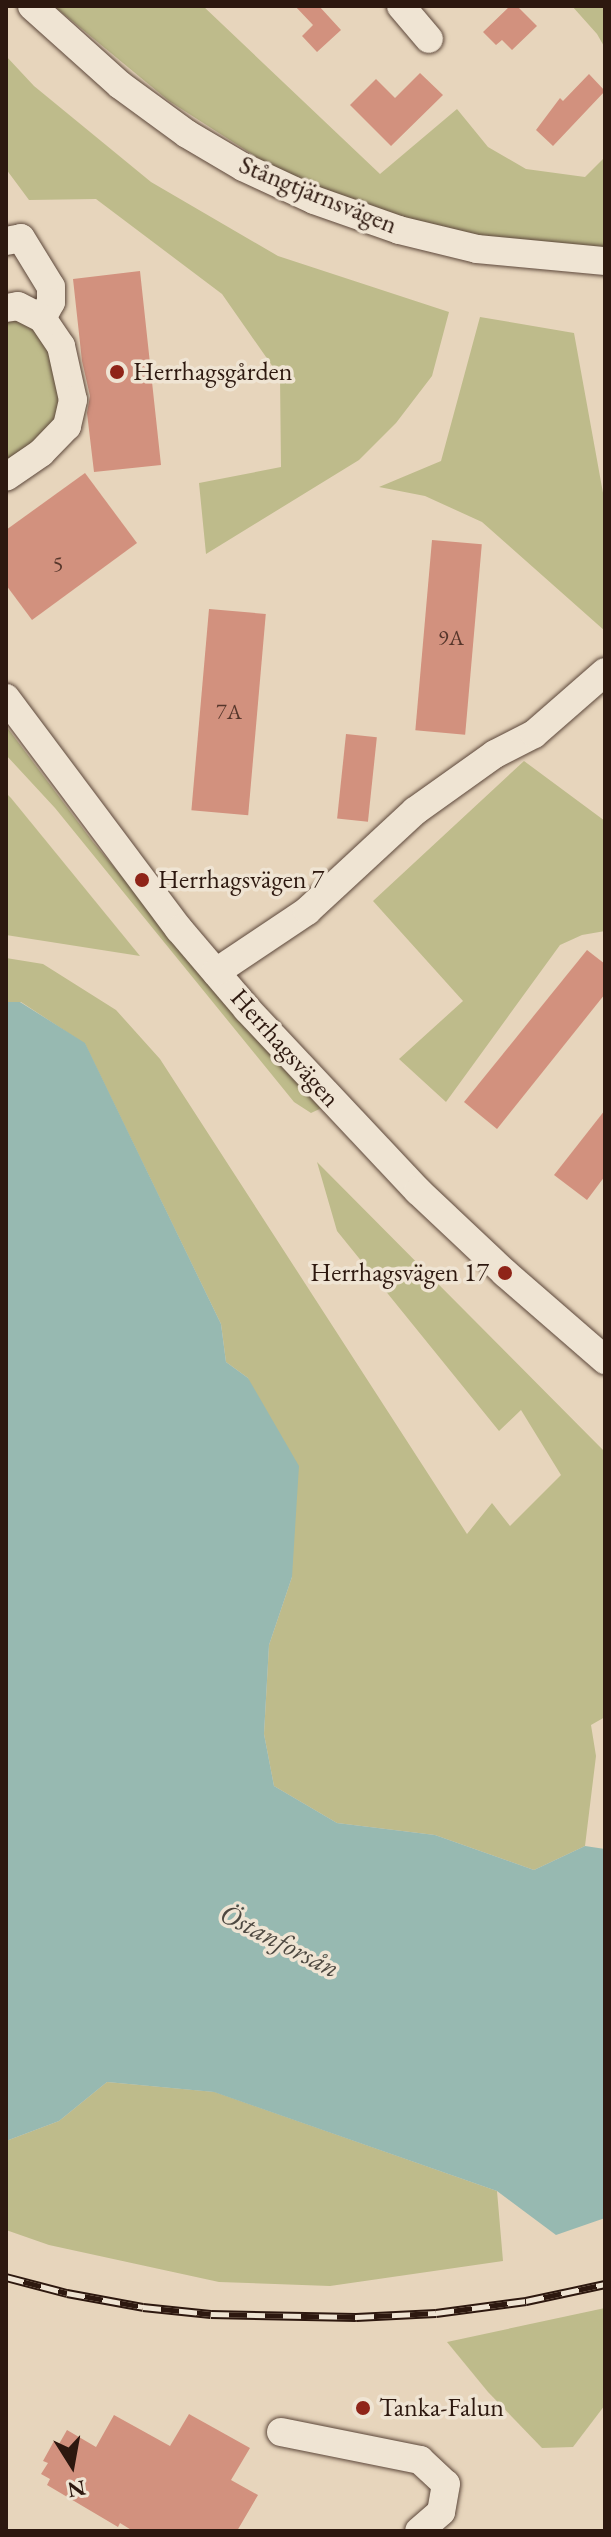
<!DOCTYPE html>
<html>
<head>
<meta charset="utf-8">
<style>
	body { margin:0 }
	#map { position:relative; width:611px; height:2537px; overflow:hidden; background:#e7d5bc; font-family:"EB Garamond",serif }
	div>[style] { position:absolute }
	.green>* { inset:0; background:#bebb8b }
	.water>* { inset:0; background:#97b9b1 }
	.building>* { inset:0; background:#d2917e; transform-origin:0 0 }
	.roads { filter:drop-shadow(0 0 2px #5c473a) drop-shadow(0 0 2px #5c473a) }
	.minor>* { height:28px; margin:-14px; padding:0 14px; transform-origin:14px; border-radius:14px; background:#efe4d3 }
	.rail>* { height:9px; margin-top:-4.5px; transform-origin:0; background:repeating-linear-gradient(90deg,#efe4d3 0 18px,#2d180f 0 36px); box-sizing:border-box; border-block:2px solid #2d180f }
	.dots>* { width:22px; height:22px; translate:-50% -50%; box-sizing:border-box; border:4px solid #efe4d3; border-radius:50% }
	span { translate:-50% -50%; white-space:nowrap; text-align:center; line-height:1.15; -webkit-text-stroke:7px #efe4d3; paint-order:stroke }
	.number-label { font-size:22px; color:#56362b }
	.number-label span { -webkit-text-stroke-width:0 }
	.street-label { font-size:26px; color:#2d180f }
	.poi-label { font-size:26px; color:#2d180f }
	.left { translate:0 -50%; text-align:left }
	.right { translate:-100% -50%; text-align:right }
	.water-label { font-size:28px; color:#4d4840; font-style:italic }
	.frame { position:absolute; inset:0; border:8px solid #2d180f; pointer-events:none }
	.north { position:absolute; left:32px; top:2425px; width:80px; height:80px; -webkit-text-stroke:6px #efe4d3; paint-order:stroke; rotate:169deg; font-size:22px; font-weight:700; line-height:32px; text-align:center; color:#2d180f }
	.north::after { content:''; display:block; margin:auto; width:28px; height:36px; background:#2d180f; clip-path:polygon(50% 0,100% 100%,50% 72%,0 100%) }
</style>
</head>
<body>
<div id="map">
	<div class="green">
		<i style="clip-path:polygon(54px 6px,203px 6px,380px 174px,457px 109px,488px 147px,526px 169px,585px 177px,605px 157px,605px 250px,492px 241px,367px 207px,269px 165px,169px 101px)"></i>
		<i style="clip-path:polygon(572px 6px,605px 6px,605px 48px,597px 34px)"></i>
		<i style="clip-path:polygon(6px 56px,34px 86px,151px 182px,278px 256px,449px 312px,432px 376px,396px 423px,359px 460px,206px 554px,199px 483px,281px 467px,280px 377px,222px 294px,96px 199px,29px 200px,6px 169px)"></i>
		<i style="clip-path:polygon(6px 312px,24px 315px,62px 366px,59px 425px,6px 464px)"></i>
		<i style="clip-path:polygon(480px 317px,574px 333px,605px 504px,605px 631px,482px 522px,425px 496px,379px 487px,441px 461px)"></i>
		<i style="clip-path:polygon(6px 726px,93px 842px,271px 1054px,292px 1078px,328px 1105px,311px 1113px,294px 1102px,55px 808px,6px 755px)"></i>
		<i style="clip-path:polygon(524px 761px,605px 821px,605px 931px,582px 935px,560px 945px,446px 1102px,399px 1059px,463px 1001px,373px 901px)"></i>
		<i style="clip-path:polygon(6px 793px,11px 798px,140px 956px,6px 935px)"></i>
		<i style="clip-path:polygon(6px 958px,43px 964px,116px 1010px,160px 1059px,467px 1534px,492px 1503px,510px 1526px,561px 1475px,521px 1410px,499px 1431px,337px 1231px,317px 1162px,605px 1452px,605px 1717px,591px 1725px,596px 1756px,585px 1846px,534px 1870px,435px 1835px,337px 1823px,274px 1786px,264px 1734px,269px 1645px,292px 1577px,248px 1378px,226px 1362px,221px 1324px,85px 1044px,21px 1002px,6px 1002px)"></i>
		<i style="clip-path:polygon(107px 2082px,215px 2092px,497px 2191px,503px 2261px,330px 2286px,219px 2282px,49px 2245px,6px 2230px,6px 2141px,59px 2121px)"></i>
		<i style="clip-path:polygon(605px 2308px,605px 2405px,573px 2447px,542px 2448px,488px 2392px,447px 2342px)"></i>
	</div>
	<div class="water">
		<i style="clip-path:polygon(6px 1002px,20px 1002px,85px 1043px,221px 1324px,226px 1362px,248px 1378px,299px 1466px,292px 1577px,269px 1645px,264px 1734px,274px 1786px,337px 1823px,435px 1835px,534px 1870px,585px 1846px,605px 1849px,605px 2218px,556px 2235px,497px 2191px,214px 2092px,107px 2082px,59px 2121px,6px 2141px)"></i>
	</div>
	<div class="building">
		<i style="clip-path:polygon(295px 6px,319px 6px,341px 30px,317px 52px,302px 36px,313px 25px)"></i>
		<i style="clip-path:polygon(510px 6px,517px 6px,537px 26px,512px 50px,502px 40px,496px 45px,483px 32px)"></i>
		<i style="clip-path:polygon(420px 73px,443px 95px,391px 146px,350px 105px,376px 79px,395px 98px)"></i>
		<i style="clip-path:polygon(589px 74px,605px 91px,553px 146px,536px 130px,560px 98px,563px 101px)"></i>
		<i style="clip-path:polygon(140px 271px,161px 465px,94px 472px,87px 413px,90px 396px,82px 361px,73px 279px)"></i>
		<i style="clip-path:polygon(85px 473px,137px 543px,32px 620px,6px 585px,6px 530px)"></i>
		<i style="left:432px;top:540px;width:50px;height:191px;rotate:5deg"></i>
		<i style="left:209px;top:609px;width:57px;height:202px;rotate:5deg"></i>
		<i style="left:346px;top:734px;width:31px;height:85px;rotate:6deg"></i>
		<i style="clip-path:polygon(587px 950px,605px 964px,605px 994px,497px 1129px,464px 1102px)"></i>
		<i style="clip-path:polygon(605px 1110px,605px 1176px,587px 1200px,554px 1175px)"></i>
		<i style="clip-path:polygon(189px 2414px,250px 2448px,231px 2480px,258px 2495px,237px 2531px,133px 2531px,120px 2523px,118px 2527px,47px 2485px,50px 2479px,41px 2474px,48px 2463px,43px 2461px,54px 2441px,59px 2444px,67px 2430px,96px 2447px,114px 2415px,170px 2446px)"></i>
	</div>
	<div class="roads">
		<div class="minor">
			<i style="left:32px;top:6px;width:118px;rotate:41.9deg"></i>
			<i style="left:120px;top:85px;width:83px;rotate:36.2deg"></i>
			<i style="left:187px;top:134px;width:65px;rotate:30.5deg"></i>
			<i style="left:243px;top:167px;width:78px;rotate:24.9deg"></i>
			<i style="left:314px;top:200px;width:90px;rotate:19.4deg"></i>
			<i style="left:399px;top:230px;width:80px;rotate:13.7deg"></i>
			<i style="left:477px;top:249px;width:129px;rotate:5.4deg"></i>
			<i style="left:401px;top:6px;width:43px;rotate:49.7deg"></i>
			<i style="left:6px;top:241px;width:15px;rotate:-11deg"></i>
			<i style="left:21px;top:238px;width:57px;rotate:58.5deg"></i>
			<i style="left:51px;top:287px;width:15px;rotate:90deg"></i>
			<i style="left:51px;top:302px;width:18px;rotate:119deg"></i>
			<i style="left:6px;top:308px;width:12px;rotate:-9deg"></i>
			<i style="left:18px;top:306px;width:27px;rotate:27deg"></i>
			<i style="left:42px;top:318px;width:34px;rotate:56deg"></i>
			<i style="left:61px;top:346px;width:55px;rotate:77.5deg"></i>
			<i style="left:73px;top:400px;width:27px;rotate:103deg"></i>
			<i style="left:67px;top:426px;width:37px;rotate:134deg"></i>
			<i style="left:41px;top:453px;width:42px;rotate:145.6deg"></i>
			<i style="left:6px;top:698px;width:289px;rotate:53.2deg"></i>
			<i style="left:179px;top:929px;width:105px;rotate:49.6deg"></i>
			<i style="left:247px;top:1009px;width:250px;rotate:46.8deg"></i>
			<i style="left:418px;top:1191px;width:120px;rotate:43.3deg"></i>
			<i style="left:505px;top:1273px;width:133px;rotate:41deg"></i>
			<i style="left:216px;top:972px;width:110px;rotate:-33.8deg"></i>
			<i style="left:307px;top:911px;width:147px;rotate:-42.8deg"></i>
			<i style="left:415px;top:811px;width:98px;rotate:-35.5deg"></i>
			<i style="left:495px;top:754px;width:44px;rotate:-27.1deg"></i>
			<i style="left:534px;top:734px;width:94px;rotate:-41.1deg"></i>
			<i style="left:281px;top:2432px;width:142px;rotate:11.4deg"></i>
			<i style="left:420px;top:2460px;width:35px;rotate:43deg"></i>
			<i style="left:446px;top:2484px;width:28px;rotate:100deg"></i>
			<i style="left:441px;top:2512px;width:29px;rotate:139deg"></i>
		</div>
	</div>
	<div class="rail">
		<i style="left:6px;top:2277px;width:63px;rotate:14.7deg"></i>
		<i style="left:67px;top:2293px;width:77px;rotate:10.4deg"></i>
		<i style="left:143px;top:2307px;width:68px;rotate:5.9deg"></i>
		<i style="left:211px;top:2314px;width:145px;rotate:1.2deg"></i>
		<i style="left:356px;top:2317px;width:80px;rotate:-2.9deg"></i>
		<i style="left:436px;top:2313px;width:91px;rotate:-7.6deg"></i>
		<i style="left:526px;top:2301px;width:81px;rotate:-12.1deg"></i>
	</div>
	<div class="dots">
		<i style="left:117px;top:372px;background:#8f2418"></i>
		<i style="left:142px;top:880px;background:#8f2418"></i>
		<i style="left:505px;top:1273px;background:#8f2418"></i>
		<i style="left:363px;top:2408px;background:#8f2418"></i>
	</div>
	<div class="number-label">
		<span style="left:58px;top:564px">5</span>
		<span style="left:451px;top:638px">9A</span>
		<span style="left:229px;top:712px">7A</span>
	</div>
	<div class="street-label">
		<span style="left:318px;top:195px;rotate:22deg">Stångtjärnsvägen</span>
		<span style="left:285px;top:1048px;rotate:48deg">Herrhagsvägen</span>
	</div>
	<div class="poi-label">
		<span class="left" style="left:133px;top:372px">Herrhagsgården</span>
		<span class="left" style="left:158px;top:880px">Herrhagsvägen 7</span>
		<span class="right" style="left:489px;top:1273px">Herrhagsvägen 17</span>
		<span class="left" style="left:379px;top:2408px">Tanka-Falun</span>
	</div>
	<div class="water-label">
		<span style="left:280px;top:1940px;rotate:27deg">Östanforsån</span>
	</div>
	<div class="frame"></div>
	<div class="north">N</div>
</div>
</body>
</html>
